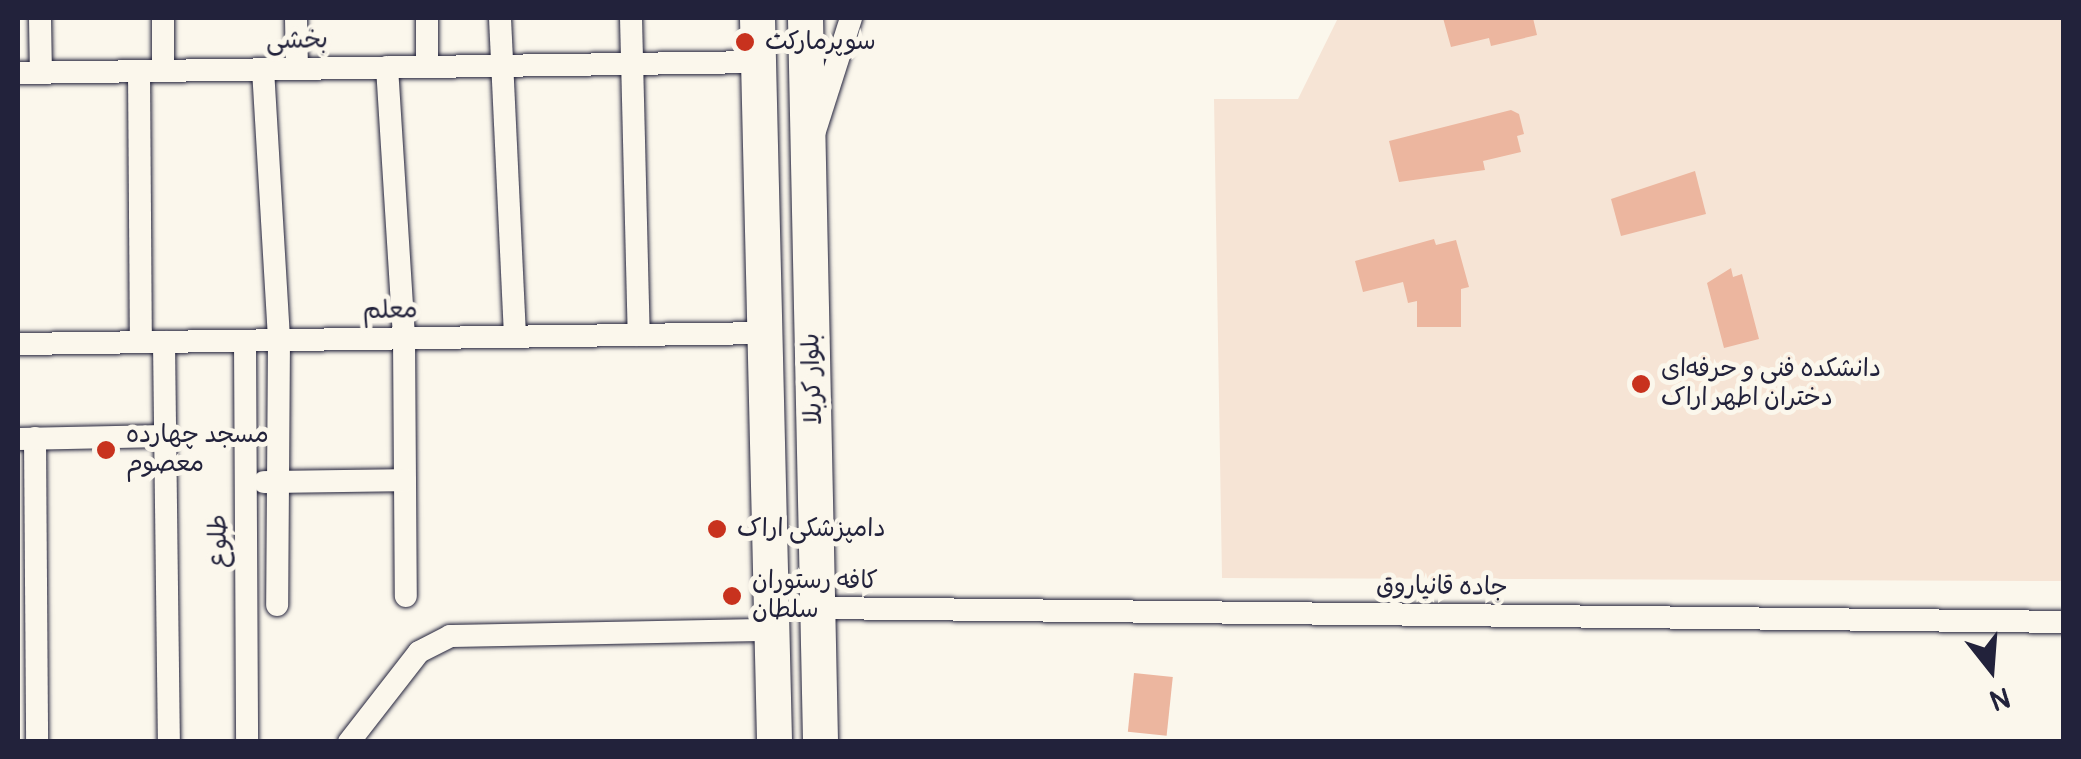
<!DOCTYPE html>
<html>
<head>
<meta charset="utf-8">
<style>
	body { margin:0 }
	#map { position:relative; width:2081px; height:759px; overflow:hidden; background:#fbf7ec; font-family:Pangolin,"Playpen Sans Arabic",sans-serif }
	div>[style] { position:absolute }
	.built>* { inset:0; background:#f6e4d5 }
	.building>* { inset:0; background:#ecb69f; transform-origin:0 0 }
	.roads { filter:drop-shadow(0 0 2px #22223b) drop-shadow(0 0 2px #22223b) }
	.minor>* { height:22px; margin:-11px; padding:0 11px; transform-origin:11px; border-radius:11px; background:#fbf7ec }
	.highway>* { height:35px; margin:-17.5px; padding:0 17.5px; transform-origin:17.5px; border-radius:17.5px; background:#fbf7ec }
	.dots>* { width:28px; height:28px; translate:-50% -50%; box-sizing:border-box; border:5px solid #fbf7ec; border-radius:50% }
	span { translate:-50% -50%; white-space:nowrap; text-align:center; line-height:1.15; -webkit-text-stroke:10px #fbf7ec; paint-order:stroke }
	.street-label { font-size:25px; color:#22223b }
	.poi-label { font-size:25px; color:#22223b }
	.left { translate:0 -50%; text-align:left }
	.frame { position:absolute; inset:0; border:20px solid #22223b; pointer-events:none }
	.north { position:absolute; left:1941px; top:619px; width:100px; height:100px; -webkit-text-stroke:8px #fbf7ec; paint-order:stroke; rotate:163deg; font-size:28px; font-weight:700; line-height:40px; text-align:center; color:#22223b }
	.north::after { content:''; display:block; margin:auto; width:35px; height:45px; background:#22223b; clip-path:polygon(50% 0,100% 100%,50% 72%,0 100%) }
</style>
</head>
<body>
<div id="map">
	<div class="built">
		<i style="clip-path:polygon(1338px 18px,2063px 18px,2063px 581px,1222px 578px,1214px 99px,1298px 99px)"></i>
	</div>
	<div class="building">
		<i style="clip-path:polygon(1443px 18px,1533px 18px,1537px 35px,1491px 46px,1489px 38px,1451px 47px)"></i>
		<i style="clip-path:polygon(1511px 110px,1519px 114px,1524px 134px,1517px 136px,1521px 152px,1483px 161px,1485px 170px,1399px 182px,1389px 141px)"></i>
		<i style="clip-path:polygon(1695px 171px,1706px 214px,1621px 236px,1611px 199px)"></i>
		<i style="clip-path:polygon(1434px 239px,1436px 245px,1456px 240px,1469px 287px,1461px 289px,1461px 327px,1417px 327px,1417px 301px,1408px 303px,1403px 282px,1363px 292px,1355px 261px)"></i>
		<i style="clip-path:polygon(1731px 268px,1733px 277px,1742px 274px,1759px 339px,1724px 348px,1707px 283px)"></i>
		<i style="left:1134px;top:673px;width:39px;height:59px;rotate:6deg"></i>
	</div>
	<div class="roads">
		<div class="minor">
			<i style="left:40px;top:18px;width:55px;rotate:89deg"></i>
			<i style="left:163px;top:18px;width:53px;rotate:90deg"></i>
			<i style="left:296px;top:18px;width:51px;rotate:88.9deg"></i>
			<i style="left:500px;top:18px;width:319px;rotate:87.3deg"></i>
			<i style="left:631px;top:18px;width:317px;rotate:88.6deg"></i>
			<i style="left:387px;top:67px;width:272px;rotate:86.4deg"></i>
			<i style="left:404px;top:338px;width:258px;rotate:89.6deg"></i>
			<i style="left:427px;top:67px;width:49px;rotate:-90deg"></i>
			<i style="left:263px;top:69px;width:271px;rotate:86.6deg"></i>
			<i style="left:279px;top:340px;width:265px;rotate:90.4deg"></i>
			<i style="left:139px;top:71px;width:271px;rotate:89.6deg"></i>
			<i style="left:18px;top:73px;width:740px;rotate:-0.85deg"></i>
			<i style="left:815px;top:131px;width:119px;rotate:-72.3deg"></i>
			<i style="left:245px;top:341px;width:401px;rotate:89.7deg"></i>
			<i style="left:164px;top:342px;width:400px;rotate:89.3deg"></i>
			<i style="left:18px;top:344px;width:746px;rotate:-0.84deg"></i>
			<i style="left:35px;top:438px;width:304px;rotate:89.6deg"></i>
			<i style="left:18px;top:439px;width:147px;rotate:-1.2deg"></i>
			<i style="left:264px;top:482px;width:141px;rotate:-0.8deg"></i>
			<i style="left:819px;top:608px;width:1245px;rotate:0.64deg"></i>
			<i style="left:349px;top:742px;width:114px;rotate:-52.1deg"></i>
			<i style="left:419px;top:652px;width:35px;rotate:-27deg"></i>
			<i style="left:450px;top:636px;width:325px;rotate:-1.1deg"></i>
		</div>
		<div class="highway">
			<i style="left:757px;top:18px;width:724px;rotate:88.65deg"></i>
			<i style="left:805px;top:18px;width:724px;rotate:88.81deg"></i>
		</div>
	</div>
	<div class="dots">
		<i style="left:745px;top:42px;background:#c8321e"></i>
		<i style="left:1641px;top:384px;background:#c8321e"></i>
		<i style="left:106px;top:450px;background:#c8321e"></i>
		<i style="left:717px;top:529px;background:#c8321e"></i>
		<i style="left:732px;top:596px;background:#c8321e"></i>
	</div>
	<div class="street-label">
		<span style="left:297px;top:41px;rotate:-1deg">بخشی</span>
		<span style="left:390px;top:311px;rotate:-1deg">معلم</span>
		<span style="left:813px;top:379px;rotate:-92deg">بلوار کربلا</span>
		<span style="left:219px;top:541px;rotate:-90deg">طلوع</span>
		<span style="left:1442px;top:587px;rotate:1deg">جاده قانیاروق</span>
	</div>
	<div class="poi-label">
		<span class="left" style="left:765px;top:42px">سوپرمارکت</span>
		<span class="left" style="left:1661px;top:384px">دانشکده فنی و حرفه‌ای<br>دختران اطهر اراک</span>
		<span class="left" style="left:126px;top:450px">مسجد چهارده<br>معصوم</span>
		<span class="left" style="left:737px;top:529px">دامپزشکی اراک</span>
		<span class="left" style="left:752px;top:596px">کافه رستوران<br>سلطان</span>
	</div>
	<div class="frame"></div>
	<div class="north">N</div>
</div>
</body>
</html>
